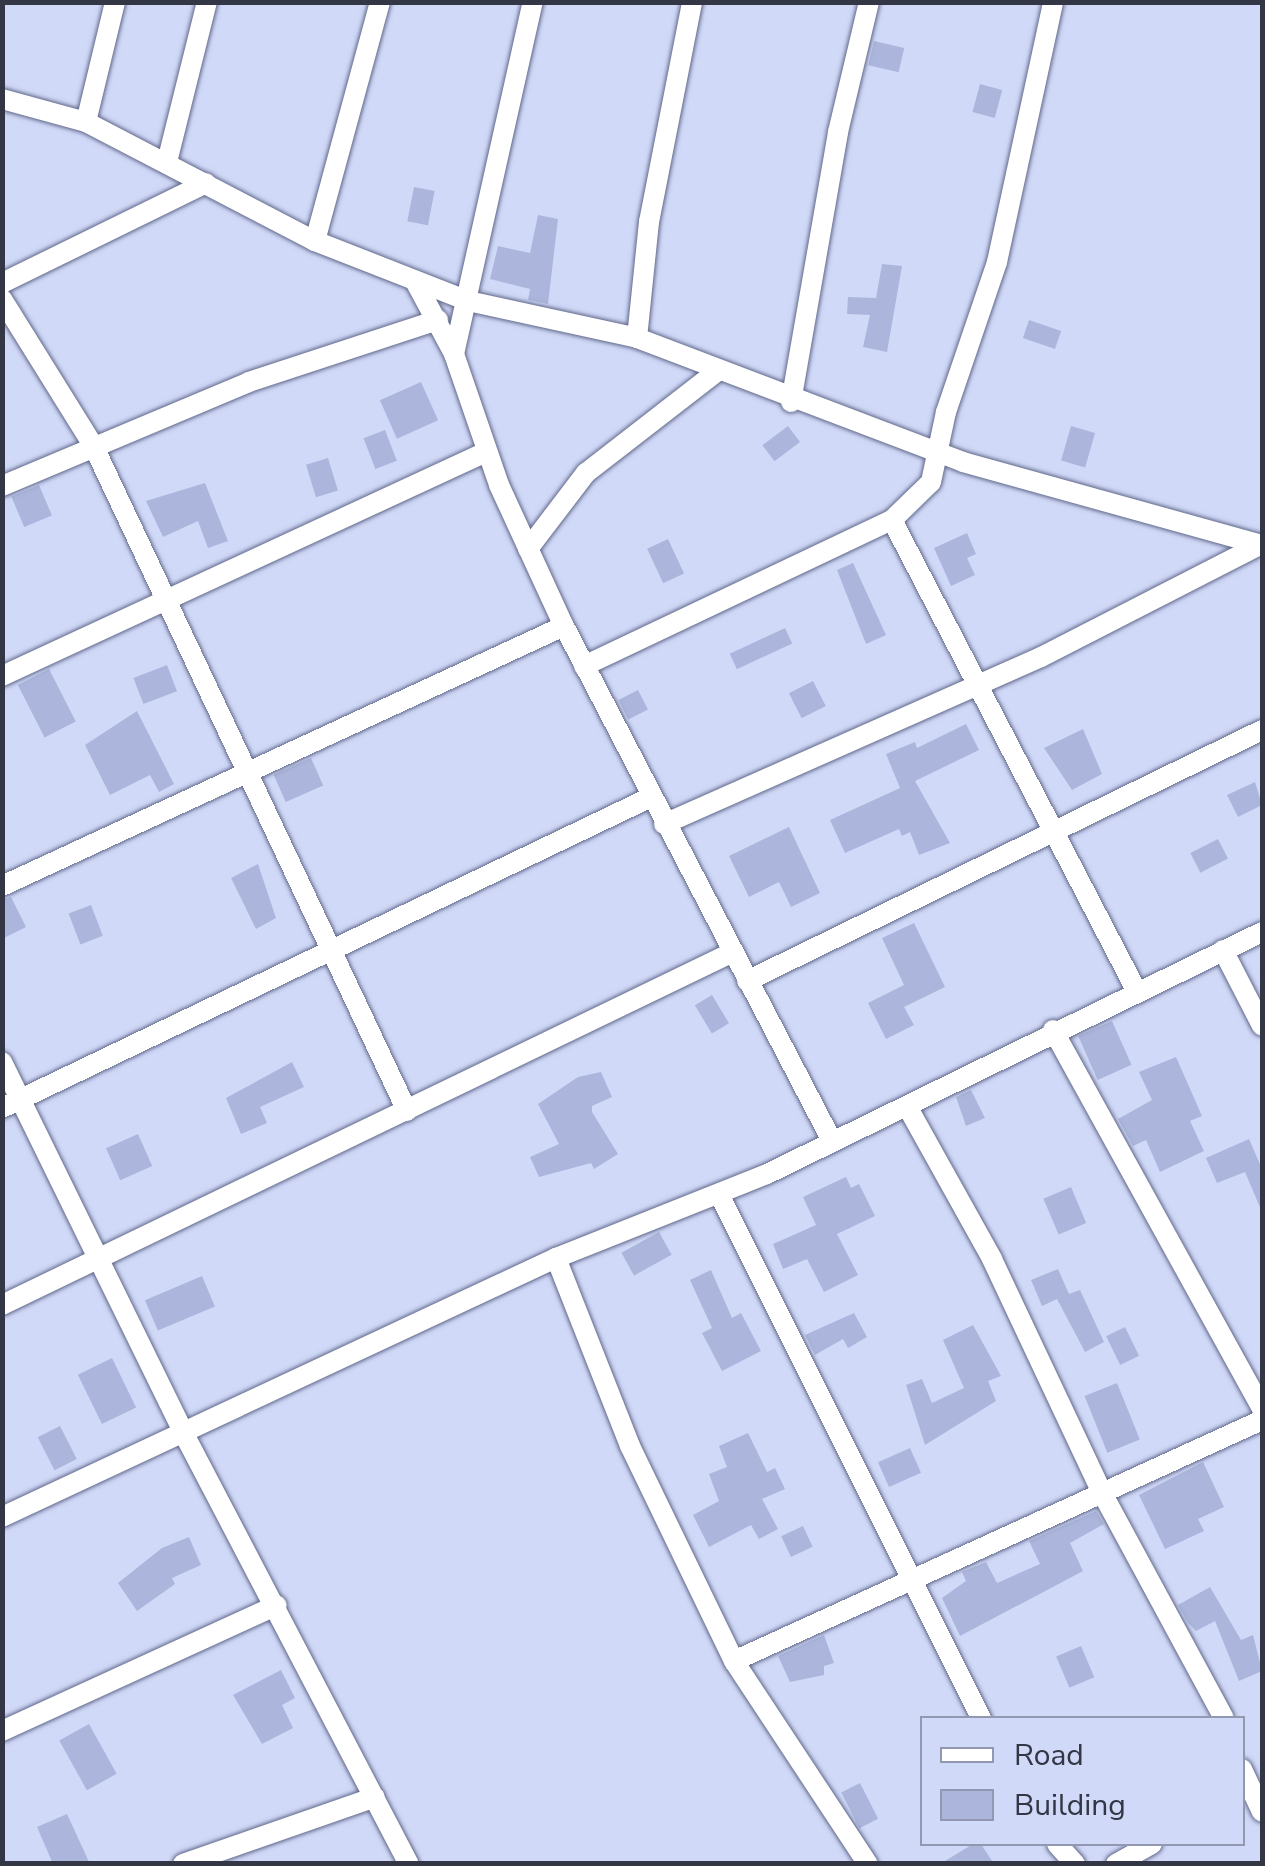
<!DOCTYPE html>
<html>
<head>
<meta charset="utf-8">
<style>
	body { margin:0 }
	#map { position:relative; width:1265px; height:1866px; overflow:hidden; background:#d1d9f8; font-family:"Nunito Sans",sans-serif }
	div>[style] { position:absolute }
	.building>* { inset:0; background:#acb6dc; transform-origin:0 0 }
	.roads { filter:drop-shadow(0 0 2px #60688a) drop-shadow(0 0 2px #60688a) }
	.street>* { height:20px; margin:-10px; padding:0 10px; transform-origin:10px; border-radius:10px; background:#fff }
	span { translate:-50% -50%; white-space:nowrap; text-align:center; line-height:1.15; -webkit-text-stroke:8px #d1d9f8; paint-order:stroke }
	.frame { position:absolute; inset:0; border:5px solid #323645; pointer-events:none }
	.legend { position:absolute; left:920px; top:1716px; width:325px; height:130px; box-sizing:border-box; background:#d1d9f8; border:2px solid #9198b0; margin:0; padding:12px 18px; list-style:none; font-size:30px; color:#323645 }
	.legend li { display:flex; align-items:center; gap:20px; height:50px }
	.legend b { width:50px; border:2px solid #9198b0 }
</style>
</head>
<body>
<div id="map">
	<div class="building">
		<i style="left:874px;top:41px;width:31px;height:25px;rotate:13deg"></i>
		<i style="left:980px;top:84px;width:23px;height:29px;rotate:15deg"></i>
		<i style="left:414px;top:187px;width:21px;height:35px;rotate:11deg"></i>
		<i style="clip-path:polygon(538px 215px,558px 219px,548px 304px,528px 300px,530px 289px,490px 279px,498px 246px,530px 253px)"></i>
		<i style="clip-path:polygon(882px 264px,902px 266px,887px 352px,863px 347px,870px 315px,847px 314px,848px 297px,876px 298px)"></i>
		<i style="left:1029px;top:320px;width:34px;height:19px;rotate:19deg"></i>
		<i style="left:421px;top:382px;width:42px;height:45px;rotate:66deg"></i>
		<i style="left:788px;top:426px;width:20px;height:32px;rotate:53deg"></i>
		<i style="left:1071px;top:426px;width:25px;height:36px;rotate:16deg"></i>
		<i style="left:385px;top:430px;width:33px;height:23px;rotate:69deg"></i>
		<i style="left:328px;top:458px;width:34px;height:23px;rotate:73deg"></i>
		<i style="clip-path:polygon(205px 483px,228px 541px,208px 548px,198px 521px,163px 537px,146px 501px)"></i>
		<i style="left:39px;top:485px;width:33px;height:30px;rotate:67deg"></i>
		<i style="clip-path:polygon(967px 533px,976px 554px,967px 558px,975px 575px,951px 586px,934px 548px)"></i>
		<i style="left:668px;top:539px;width:38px;height:23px;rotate:65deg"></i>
		<i style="clip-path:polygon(853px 563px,886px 635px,866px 644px,837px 570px)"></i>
		<i style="left:785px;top:628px;width:17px;height:61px;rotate:65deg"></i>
		<i style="left:167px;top:665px;width:28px;height:36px;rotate:69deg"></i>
		<i style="left:49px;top:669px;width:59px;height:35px;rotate:63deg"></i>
		<i style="left:813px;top:681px;width:28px;height:27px;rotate:63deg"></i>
		<i style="left:638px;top:690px;width:22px;height:22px;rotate:63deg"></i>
		<i style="clip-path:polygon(137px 711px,174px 784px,159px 792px,150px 775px,110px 795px,85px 745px)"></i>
		<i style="clip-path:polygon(966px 724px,979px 750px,915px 781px,950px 843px,919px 855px,910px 832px,902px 836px,899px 829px,845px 853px,830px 820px,900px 788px,886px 754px,915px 742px,917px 748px)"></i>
		<i style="clip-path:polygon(1083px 729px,1102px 774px,1072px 790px,1044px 748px)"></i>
		<i style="left:311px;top:758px;width:30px;height:41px;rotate:66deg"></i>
		<i style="clip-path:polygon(1255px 782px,1262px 805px,1238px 817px,1227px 795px)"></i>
		<i style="clip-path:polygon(789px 827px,820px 893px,791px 907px,779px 882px,749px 897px,729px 856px)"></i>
		<i style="left:1218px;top:839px;width:22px;height:31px;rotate:63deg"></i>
		<i style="clip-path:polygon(258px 864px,276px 918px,256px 929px,231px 878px)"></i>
		<i style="clip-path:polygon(11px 897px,26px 927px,2px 939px,2px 900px)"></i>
		<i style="left:91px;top:905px;width:33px;height:24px;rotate:69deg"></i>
		<i style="clip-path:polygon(914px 923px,945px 987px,904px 1007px,914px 1025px,886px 1039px,868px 1003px,904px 985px,882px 938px)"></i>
		<i style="left:712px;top:995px;width:33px;height:20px;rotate:59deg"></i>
		<i style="left:1112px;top:1021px;width:48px;height:37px;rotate:66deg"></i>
		<i style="clip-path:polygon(1176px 1057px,1202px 1116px,1190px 1121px,1204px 1151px,1160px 1172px,1146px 1140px,1133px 1146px,1118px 1119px,1152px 1100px,1139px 1072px)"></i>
		<i style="clip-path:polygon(292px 1062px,304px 1087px,260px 1107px,267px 1123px,241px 1134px,226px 1098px)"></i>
		<i style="clip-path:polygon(601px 1072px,612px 1097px,592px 1106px,592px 1112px,618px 1154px,594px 1169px,591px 1163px,539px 1177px,530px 1157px,559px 1144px,538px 1104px,578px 1077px)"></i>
		<i style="clip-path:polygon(971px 1090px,985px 1118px,966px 1126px,956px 1097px)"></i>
		<i style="left:138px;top:1134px;width:35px;height:35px;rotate:66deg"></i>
		<i style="clip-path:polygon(1249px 1139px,1262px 1169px,1262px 1212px,1245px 1172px,1217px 1183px,1206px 1158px)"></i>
		<i style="clip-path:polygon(846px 1177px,851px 1188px,859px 1184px,875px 1216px,837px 1234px,858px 1275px,824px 1292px,807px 1259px,783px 1269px,773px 1244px,816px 1225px,803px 1197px)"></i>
		<i style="left:1071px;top:1187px;width:39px;height:30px;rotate:67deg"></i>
		<i style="left:659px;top:1232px;width:26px;height:43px;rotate:61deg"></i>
		<i style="clip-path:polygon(1058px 1269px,1069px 1294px,1080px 1290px,1104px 1342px,1085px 1352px,1057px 1299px,1042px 1306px,1031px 1280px)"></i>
		<i style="clip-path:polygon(711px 1270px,732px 1318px,741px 1313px,761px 1351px,722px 1371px,702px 1333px,712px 1328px,690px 1280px)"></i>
		<i style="left:202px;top:1276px;width:33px;height:62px;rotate:67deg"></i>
		<i style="clip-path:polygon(854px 1313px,867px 1337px,848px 1348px,843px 1339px,815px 1355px,805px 1335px)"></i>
		<i style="clip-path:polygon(973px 1325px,1001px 1376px,988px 1381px,996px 1401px,925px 1445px,906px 1385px,922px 1379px,932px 1403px,964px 1388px,943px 1340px)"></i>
		<i style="left:1125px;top:1327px;width:32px;height:21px;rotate:64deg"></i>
		<i style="left:112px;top:1358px;width:55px;height:38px;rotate:64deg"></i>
		<i style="left:1117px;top:1383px;width:61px;height:35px;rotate:68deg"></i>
		<i style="left:60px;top:1426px;width:37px;height:25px;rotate:63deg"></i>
		<i style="clip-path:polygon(748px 1433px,767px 1472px,775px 1468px,785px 1489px,762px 1499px,778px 1529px,759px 1539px,751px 1525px,709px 1547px,693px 1515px,719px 1501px,709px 1474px,727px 1467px,719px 1446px)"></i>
		<i style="left:910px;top:1448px;width:27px;height:35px;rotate:66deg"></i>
		<i style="clip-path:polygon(1203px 1462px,1224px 1507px,1198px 1519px,1204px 1531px,1165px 1549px,1139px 1495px)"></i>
		<i style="clip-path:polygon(1096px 1511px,1104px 1524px,1070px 1543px,1083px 1571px,960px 1636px,942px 1598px,966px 1581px,962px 1572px,986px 1562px,997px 1583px,1040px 1564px,1029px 1541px)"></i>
		<i style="left:803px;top:1526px;width:23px;height:24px;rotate:65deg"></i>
		<i style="clip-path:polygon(189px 1537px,201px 1565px,172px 1578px,175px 1584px,137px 1611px,118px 1583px,162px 1548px)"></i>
		<i style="clip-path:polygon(1210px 1587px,1241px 1640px,1253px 1635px,1262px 1671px,1239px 1681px,1215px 1621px,1196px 1631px,1188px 1623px,1178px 1605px)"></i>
		<i style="clip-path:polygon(824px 1635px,834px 1663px,824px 1666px,824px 1675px,790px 1682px,778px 1656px)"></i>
		<i style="left:1081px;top:1646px;width:34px;height:27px;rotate:67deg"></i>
		<i style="clip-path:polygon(281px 1670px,295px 1698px,282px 1705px,293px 1728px,262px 1744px,233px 1695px)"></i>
		<i style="left:89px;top:1724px;width:57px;height:34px;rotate:61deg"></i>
		<i style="left:860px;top:1783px;width:40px;height:21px;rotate:63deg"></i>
		<i style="clip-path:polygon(67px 1814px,90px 1864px,53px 1864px,37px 1827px)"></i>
		<i style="clip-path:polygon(973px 1844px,981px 1844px,994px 1864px,940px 1864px)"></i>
	</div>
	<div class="roads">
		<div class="street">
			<i style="left:2px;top:99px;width:87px;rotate:15.3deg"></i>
			<i style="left:86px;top:122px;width:258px;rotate:27.5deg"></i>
			<i style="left:315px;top:241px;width:164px;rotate:21.4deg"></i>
			<i style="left:468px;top:301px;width:173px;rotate:12.3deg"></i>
			<i style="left:637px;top:338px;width:349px;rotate:20.8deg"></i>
			<i style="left:963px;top:462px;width:310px;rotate:15.5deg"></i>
			<i style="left:86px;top:122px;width:123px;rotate:-76.4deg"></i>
			<i style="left:167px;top:162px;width:165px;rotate:-76deg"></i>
			<i style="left:315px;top:241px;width:248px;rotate:-74.8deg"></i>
			<i style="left:2px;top:283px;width:227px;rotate:-26.1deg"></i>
			<i style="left:416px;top:283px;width:81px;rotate:61.8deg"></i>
			<i style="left:454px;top:354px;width:139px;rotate:71deg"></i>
			<i style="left:499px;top:485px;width:155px;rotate:65.3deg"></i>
			<i style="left:564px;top:626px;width:581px;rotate:62.51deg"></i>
			<i style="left:2px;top:299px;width:174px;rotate:58.1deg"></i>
			<i style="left:94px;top:447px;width:734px;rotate:64.76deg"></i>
			<i style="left:637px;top:338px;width:117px;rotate:-84.1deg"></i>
			<i style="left:649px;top:222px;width:224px;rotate:-78.9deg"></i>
			<i style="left:454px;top:354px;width:361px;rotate:-77.4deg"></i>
			<i style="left:791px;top:402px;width:274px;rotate:-80.1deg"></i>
			<i style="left:838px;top:132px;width:134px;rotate:-76.6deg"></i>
			<i style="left:2px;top:486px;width:268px;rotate:-22.8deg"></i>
			<i style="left:249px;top:382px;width:199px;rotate:-18.2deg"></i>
			<i style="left:892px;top:520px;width:530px;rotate:62.56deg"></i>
			<i style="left:528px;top:549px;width:96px;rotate:-52.7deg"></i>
			<i style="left:586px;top:473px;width:165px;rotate:-37.8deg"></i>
			<i style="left:584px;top:666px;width:341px;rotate:-25.4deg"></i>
			<i style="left:892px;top:520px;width:54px;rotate:-44.3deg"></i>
			<i style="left:931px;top:482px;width:72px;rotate:-77.9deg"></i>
			<i style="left:946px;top:412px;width:158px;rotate:-71.2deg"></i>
			<i style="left:997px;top:262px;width:266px;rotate:-77.8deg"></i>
			<i style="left:2px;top:676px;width:533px;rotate:-24.84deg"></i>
			<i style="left:664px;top:824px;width:412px;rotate:-23.9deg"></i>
			<i style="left:1041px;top:657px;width:248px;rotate:-27.1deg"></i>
			<i style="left:2px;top:886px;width:619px;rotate:-24.83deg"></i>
			<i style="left:1223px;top:950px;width:85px;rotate:62.8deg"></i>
			<i style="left:747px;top:981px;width:573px;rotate:-25.98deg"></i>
			<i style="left:1053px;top:1030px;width:432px;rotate:61.1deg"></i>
			<i style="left:2px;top:1062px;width:414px;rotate:63.9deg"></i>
			<i style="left:184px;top:1434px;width:485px;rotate:62.4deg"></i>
			<i style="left:907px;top:1106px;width:175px;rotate:60.9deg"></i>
			<i style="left:992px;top:1259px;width:254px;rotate:64.8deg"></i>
			<i style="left:1100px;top:1489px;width:260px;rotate:61.6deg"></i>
			<i style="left:2px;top:1108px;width:717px;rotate:-25.6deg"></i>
			<i style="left:720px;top:1196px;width:584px;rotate:63.43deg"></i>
			<i style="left:556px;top:1258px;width:202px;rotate:68.5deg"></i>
			<i style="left:630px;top:1446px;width:239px;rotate:64.2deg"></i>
			<i style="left:734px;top:1661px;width:243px;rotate:56.6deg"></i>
			<i style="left:2px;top:1305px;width:810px;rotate:-25.77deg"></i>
			<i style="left:2px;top:1517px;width:612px;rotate:-25.06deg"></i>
			<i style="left:556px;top:1258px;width:227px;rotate:-21.7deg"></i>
			<i style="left:767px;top:1174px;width:551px;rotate:-26.05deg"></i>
			<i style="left:734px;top:1661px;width:580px;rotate:-24.53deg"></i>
			<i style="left:2px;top:1731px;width:302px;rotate:-24.6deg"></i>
			<i style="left:1242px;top:1769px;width:47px;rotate:65.1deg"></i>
			<i style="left:1057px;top:1844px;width:27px;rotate:48deg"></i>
			<i style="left:183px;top:1864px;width:203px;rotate:-19.2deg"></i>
			<i style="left:1116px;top:1864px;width:41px;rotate:-29.1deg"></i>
		</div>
	</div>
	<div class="frame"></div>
	<ul class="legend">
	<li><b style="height:12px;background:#fff"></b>Road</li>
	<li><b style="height:28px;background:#acb6dc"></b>Building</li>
	</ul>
</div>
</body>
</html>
